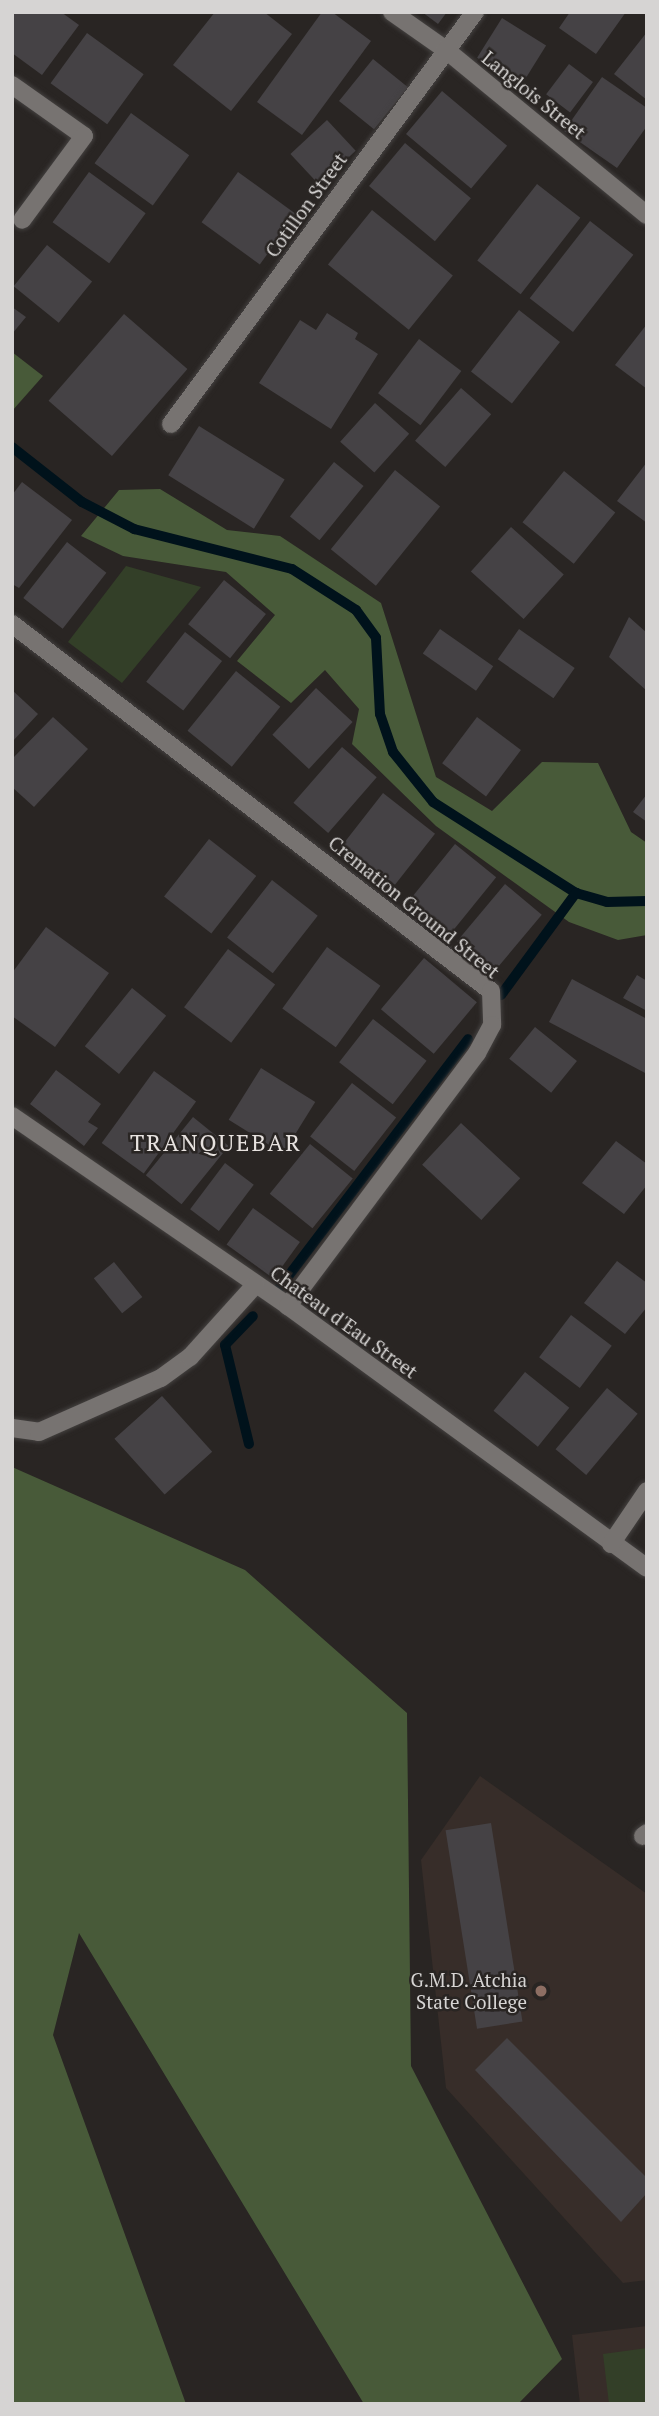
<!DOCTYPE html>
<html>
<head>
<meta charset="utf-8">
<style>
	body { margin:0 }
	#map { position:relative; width:659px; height:2416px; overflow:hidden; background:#292523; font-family:"PT Serif",serif }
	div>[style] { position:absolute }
	.built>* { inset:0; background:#372d29 }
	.green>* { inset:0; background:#333f28 }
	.forest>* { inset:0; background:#485a39 }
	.stream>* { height:10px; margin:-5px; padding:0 5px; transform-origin:5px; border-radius:5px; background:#00121b }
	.building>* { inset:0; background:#454245; transform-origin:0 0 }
	.roads { filter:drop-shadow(0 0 2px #444140) drop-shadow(0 0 2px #444140) }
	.minor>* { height:18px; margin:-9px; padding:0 9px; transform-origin:9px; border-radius:9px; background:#777371 }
	.dots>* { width:19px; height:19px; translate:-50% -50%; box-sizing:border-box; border:4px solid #292523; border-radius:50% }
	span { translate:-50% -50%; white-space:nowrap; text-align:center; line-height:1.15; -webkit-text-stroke:5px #292523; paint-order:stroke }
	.street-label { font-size:19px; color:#d6d4d3 }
	.poi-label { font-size:19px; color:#d6d4d3 }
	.right { translate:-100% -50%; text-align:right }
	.quarter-label { font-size:23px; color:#e7e2df; letter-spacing:2px }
	.frame { position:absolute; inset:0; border:14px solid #d6d4d3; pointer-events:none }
</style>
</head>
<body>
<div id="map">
	<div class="built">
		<i style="clip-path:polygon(480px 1776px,647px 1894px,647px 2280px,623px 2283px,446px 2088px,421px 1860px)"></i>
		<i style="clip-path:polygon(647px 2326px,647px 2404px,580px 2404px,572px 2335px)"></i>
	</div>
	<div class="green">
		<i style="clip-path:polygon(126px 566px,201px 587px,122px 683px,68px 642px)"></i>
		<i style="clip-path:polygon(647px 2348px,647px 2404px,609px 2404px,603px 2354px)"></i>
	</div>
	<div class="forest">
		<i style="clip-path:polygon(12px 352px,43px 376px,12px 411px)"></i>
		<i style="clip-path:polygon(160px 489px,227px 530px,280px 536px,381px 603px,436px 777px,492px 811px,542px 762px,598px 763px,631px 832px,647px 843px,647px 935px,618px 940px,569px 922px,436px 826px,352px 744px,359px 709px,325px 670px,291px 703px,237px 661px,275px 615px,226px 572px,123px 556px,81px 536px,119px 490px)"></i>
		<i style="clip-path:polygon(12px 1467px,245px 1570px,407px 1713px,411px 2066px,562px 2359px,518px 2404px,364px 2404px,79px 1933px,53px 2035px,186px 2404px,12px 2404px)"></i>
	</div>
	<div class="stream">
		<i style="left:12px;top:447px;width:89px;rotate:38.2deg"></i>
		<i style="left:82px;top:502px;width:59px;rotate:27.4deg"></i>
		<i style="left:134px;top:529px;width:163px;rotate:14.2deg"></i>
		<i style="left:292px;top:569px;width:76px;rotate:32.6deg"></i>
		<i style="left:356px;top:610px;width:34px;rotate:54deg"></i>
		<i style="left:376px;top:638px;width:76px;rotate:87deg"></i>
		<i style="left:380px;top:714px;width:40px;rotate:71.1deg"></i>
		<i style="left:393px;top:752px;width:64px;rotate:51.3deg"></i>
		<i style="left:433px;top:802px;width:169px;rotate:32.5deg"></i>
		<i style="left:576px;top:893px;width:32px;rotate:16deg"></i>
		<i style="left:607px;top:902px;width:40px;rotate:-1.4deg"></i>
		<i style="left:501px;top:995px;width:127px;rotate:-53.7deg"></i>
		<i style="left:280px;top:1287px;width:311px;rotate:-52.8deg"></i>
		<i style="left:249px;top:1444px;width:102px;rotate:-103.6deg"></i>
		<i style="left:225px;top:1345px;width:40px;rotate:-46deg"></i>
	</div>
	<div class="building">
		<i style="clip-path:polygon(12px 12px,61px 12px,79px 25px,42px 75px,12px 53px)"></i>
		<i style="clip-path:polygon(215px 12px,264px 12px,292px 34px,231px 111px,173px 65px)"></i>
		<i style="clip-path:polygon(322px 12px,332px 12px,371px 41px,302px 135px,257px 102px)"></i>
		<i style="clip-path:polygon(422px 12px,447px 12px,438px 24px)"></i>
		<i style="clip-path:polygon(570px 12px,626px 12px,596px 54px,559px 28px)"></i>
		<i style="left:502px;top:18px;width:52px;height:47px;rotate:32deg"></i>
		<i style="clip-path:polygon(647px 32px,647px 100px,614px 74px)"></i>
		<i style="left:87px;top:33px;width:70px;height:62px;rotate:36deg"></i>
		<i style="left:373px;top:59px;width:45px;height:54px;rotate:39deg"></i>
		<i style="left:569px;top:64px;width:30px;height:38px;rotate:37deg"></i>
		<i style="clip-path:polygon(602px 77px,647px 108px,647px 126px,617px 168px,564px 131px)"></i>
		<i style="left:442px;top:91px;width:85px;height:56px;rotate:40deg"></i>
		<i style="left:131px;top:113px;width:72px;height:62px;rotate:36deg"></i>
		<i style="left:327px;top:120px;width:42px;height:50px;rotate:47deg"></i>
		<i style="left:405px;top:143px;width:86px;height:56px;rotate:40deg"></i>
		<i style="left:89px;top:172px;width:70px;height:62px;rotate:36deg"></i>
		<i style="left:238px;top:172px;width:72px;height:62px;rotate:36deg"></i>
		<i style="left:537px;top:184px;width:55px;height:97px;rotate:38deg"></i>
		<i style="left:372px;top:210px;width:104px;height:70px;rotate:39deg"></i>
		<i style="left:590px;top:221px;width:55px;height:98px;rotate:38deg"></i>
		<i style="left:47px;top:245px;width:58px;height:53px;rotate:39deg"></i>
		<i style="clip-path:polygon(12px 307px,26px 317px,12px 334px)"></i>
		<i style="left:519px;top:310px;width:52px;height:78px;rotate:38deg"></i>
		<i style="clip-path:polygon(327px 313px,358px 333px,355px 339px,378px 354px,331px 429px,259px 383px,300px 320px,316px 330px)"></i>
		<i style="left:124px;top:314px;width:84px;height:115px;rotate:41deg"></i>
		<i style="clip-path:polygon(647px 324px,647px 389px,615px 365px)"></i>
		<i style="left:419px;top:339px;width:53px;height:68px;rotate:37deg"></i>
		<i style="left:461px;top:388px;width:40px;height:70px;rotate:41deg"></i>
		<i style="left:375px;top:403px;width:46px;height:52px;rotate:42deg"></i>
		<i style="left:199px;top:426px;width:101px;height:58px;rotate:32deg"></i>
		<i style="left:334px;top:462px;width:38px;height:70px;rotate:39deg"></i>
		<i style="clip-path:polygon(647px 462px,647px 523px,617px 501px)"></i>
		<i style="left:395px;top:470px;width:58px;height:102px;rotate:39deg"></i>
		<i style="left:564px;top:471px;width:66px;height:66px;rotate:39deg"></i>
		<i style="clip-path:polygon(22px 482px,72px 520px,19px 588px,12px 584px,12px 495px)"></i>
		<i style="left:511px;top:527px;width:71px;height:60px;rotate:42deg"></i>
		<i style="left:67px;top:542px;width:50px;height:71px;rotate:38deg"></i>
		<i style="left:224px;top:580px;width:54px;height:57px;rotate:39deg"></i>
		<i style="clip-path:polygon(629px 617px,647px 633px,647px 691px,609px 657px)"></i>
		<i style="left:440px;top:629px;width:65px;height:30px;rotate:35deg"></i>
		<i style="left:519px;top:629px;width:68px;height:37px;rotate:35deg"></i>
		<i style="left:185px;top:632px;width:47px;height:63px;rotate:38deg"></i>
		<i style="left:236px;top:671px;width:57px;height:77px;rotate:39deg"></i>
		<i style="left:316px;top:688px;width:50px;height:64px;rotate:43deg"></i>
		<i style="clip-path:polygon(12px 690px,38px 714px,12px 742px)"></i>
		<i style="clip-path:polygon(53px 717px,88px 749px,34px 807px,12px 787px,12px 759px)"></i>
		<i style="left:477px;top:717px;width:55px;height:58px;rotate:37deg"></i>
		<i style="left:342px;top:747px;width:46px;height:74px;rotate:41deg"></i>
		<i style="left:383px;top:793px;width:66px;height:65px;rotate:38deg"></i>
		<i style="clip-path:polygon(647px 794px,647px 822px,633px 812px)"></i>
		<i style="left:209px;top:839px;width:60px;height:73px;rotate:38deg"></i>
		<i style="left:455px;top:844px;width:53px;height:73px;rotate:39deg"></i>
		<i style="left:272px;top:880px;width:58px;height:73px;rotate:38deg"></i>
		<i style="left:505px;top:884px;width:48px;height:75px;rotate:40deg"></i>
		<i style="clip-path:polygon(46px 927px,109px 973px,55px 1047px,12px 1016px,12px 973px)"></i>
		<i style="left:327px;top:947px;width:66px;height:76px;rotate:36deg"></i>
		<i style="left:228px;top:949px;width:59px;height:73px;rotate:37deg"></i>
		<i style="left:424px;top:958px;width:69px;height:67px;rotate:40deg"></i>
		<i style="clip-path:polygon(637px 975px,647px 981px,647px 1011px,623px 998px)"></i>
		<i style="clip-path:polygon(572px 979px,647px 1019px,647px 1074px,549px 1022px)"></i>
		<i style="left:132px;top:988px;width:44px;height:75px;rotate:39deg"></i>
		<i style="left:373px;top:1019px;width:68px;height:55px;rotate:38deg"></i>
		<i style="left:535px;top:1027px;width:54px;height:41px;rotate:39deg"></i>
		<i style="left:261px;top:1068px;width:64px;height:61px;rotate:32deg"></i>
		<i style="clip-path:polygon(56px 1070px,101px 1104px,88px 1122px,98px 1128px,84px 1146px,30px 1104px)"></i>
		<i style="left:154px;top:1071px;width:52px;height:89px;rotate:36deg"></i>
		<i style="left:352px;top:1083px;width:56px;height:68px;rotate:38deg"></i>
		<i style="left:193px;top:1117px;width:46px;height:75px;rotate:39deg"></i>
		<i style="left:461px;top:1123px;width:81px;height:57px;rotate:43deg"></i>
		<i style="clip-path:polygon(616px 1141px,647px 1164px,647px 1185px,624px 1214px,582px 1183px)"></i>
		<i style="left:310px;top:1144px;width:55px;height:64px;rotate:39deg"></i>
		<i style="left:225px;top:1163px;width:36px;height:58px;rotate:37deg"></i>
		<i style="left:253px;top:1208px;width:58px;height:45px;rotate:36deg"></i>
		<i style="clip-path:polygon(617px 1261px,647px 1283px,647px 1307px,625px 1334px,584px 1303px)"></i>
		<i style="left:114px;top:1262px;width:45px;height:26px;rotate:51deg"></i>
		<i style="left:571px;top:1315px;width:51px;height:53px;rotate:37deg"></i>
		<i style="left:525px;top:1372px;width:57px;height:50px;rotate:39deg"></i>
		<i style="left:607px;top:1388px;width:40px;height:80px;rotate:40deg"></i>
		<i style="left:162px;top:1396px;width:75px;height:64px;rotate:48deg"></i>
		<i style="left:491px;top:1823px;width:201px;height:46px;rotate:81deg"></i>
		<i style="clip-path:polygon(507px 2038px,647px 2178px,647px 2193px,621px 2222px,475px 2070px)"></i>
	</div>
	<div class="roads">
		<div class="minor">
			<i style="left:392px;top:12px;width:66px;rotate:35.1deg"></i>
			<i style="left:446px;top:50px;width:260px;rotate:39.4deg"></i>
			<i style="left:12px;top:85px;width:88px;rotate:35.3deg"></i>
			<i style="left:84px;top:136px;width:104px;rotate:126.4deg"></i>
			<i style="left:171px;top:424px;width:512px;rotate:-53.58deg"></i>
			<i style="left:12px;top:624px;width:603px;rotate:37.46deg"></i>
			<i style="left:491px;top:991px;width:34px;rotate:88deg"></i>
			<i style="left:492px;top:1025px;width:32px;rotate:118deg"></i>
			<i style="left:477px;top:1053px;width:316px;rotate:126.8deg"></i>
			<i style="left:12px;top:1116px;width:335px;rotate:34.5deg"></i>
			<i style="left:288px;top:1306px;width:444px;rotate:36.1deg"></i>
			<i style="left:12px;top:1428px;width:27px;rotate:8deg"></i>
			<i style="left:39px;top:1432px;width:133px;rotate:-23.9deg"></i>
			<i style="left:161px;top:1378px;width:36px;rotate:-36deg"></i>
			<i style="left:190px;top:1357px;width:98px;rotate:-47.9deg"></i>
			<i style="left:611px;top:1544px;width:64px;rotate:-55.8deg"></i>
			<i style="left:643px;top:1836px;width:5px;rotate:-37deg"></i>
		</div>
	</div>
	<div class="dots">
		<i style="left:541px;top:1991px;background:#8d6e63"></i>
	</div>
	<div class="street-label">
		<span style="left:534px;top:95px;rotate:39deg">Langlois Street</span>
		<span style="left:306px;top:205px;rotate:-54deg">Cotillon Street</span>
		<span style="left:414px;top:907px;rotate:39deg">Cremation Ground Street</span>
		<span style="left:344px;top:1322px;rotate:36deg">Chateau d'Eau Street</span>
	</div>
	<div class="poi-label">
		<span class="right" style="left:527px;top:1991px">G.M.D. Atchia<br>State College</span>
	</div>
	<div class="quarter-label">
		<span style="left:216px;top:1143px">TRANQUEBAR</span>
	</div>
	<div class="frame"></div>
</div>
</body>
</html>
